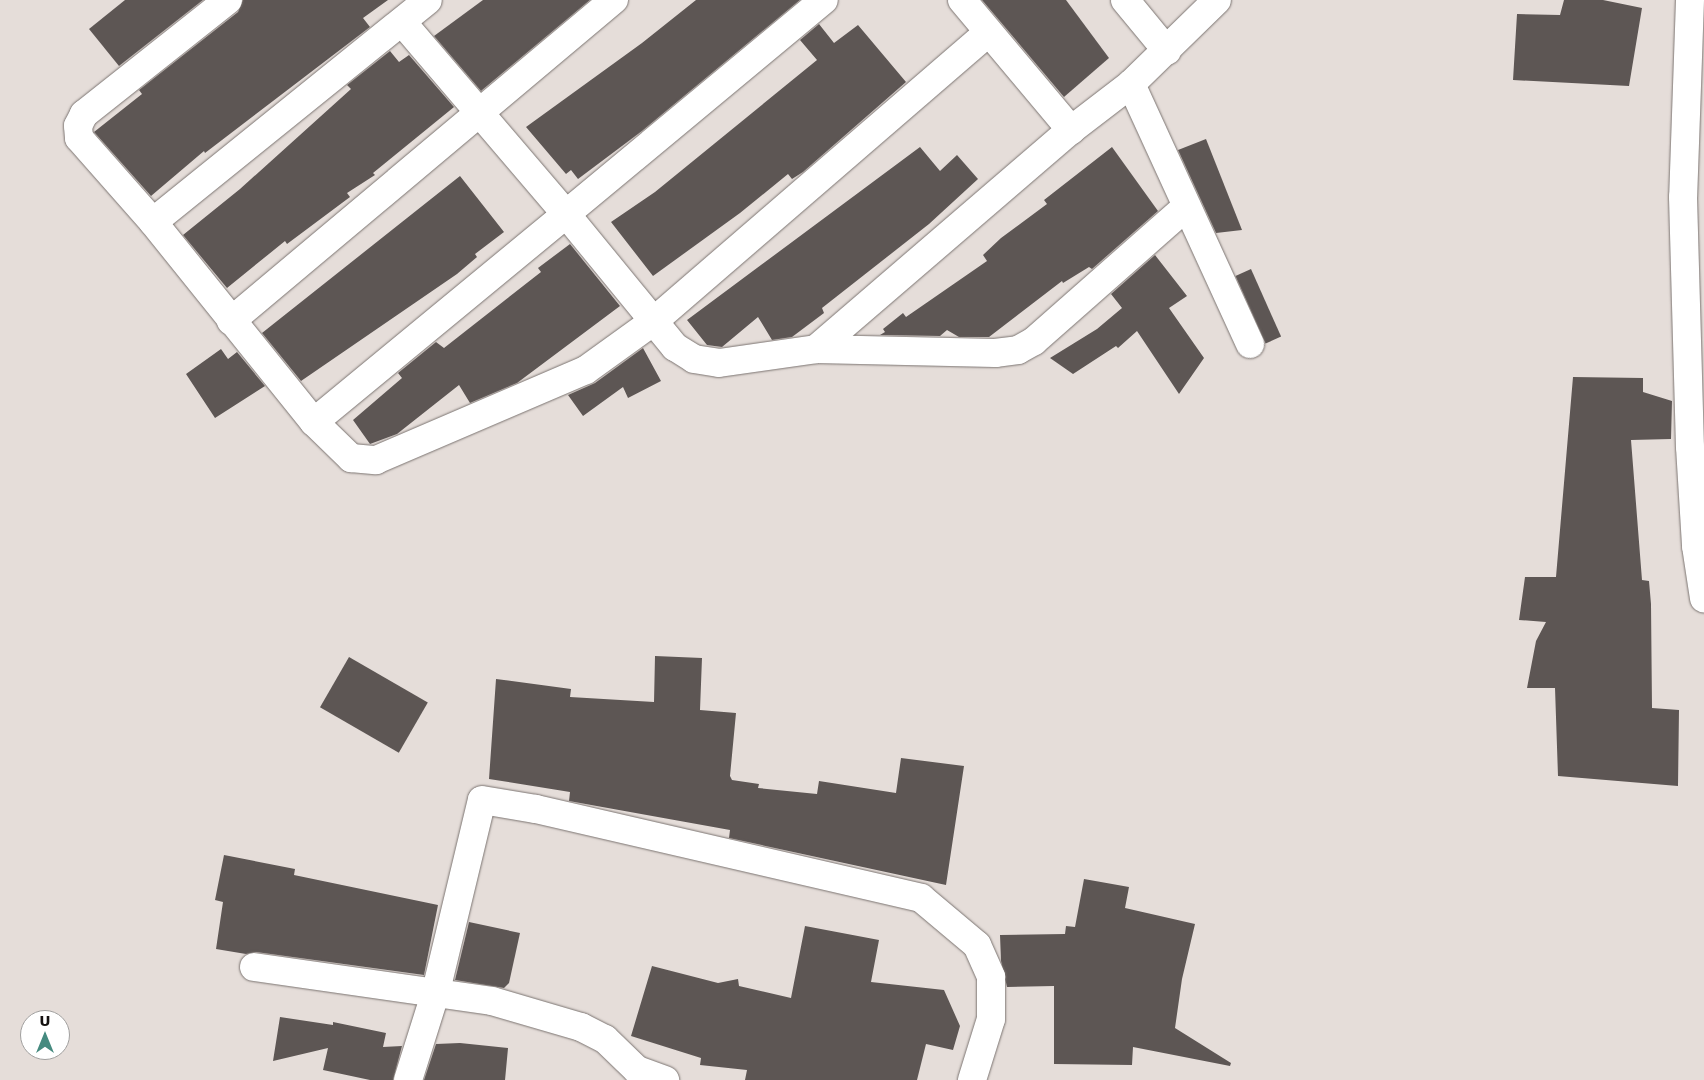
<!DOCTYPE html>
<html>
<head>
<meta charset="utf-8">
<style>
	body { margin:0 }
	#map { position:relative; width:1704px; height:1080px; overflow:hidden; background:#e5ddd9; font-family:"DejaVu Sans",sans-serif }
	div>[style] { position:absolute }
	.building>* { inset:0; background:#5d5654; transform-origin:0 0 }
	.roads { filter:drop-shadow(0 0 1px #7b7471) drop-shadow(0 0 1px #7b7471) }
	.street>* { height:28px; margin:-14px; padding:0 14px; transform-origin:14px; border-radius:14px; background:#fff }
	.secondary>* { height:28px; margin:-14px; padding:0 14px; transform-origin:14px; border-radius:14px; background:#fff }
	span { translate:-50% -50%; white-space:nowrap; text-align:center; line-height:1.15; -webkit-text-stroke:5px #fff; paint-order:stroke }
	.north { position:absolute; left:20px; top:1010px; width:50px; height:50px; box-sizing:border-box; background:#fff; border:1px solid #a1a09f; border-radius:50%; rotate:0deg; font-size:14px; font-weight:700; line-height:20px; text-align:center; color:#141110 }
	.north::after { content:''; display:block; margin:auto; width:18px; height:22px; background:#458a7f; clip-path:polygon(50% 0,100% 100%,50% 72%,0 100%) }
</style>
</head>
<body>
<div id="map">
	<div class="building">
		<i style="clip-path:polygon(125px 0,203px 0,119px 66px,89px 29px)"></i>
		<i style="clip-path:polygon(243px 0,388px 0,363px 18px,370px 27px,205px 153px,204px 151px,151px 196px,94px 132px,142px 94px,139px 90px,238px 12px)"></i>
		<i style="clip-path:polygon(483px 0,590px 0,481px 91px,434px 36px)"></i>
		<i style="clip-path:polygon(696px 0,800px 0,642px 131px,578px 179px,571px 170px,566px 174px,526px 127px,642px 43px)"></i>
		<i style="clip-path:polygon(982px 0,1066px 0,1109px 58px,1064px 97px)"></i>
		<i style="clip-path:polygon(1564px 0,1603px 0,1642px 8px,1629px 86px,1513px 80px,1517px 14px,1560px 15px)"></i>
		<i style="clip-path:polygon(819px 24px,834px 43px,858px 25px,906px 82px,803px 172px,792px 179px,788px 174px,740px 213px,653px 276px,611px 222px,655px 192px,817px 60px,800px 40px)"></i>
		<i style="clip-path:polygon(390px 51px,399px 62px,409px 55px,454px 107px,373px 173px,375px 175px,347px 193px,350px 197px,287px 244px,285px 241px,227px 288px,183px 235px,240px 189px,351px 89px,347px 85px)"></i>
		<i style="clip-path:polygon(1206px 139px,1242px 230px,1216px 233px,1178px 150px)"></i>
		<i style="clip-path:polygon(920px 147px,940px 171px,957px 155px,978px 179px,929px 224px,822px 308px,824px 313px,792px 337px,772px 340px,758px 317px,722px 347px,707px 345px,687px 320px)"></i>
		<i style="clip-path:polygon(1112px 147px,1158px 211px,1092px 269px,1089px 267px,1063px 283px,1062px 281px,989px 337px,959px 337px,947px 330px,940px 336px,880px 335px,885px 332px,883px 329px,903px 313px,906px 317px,987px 261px,983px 255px,1001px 238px,1047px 204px,1044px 200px)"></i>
		<i style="clip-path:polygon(460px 176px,504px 232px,475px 254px,477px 257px,457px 274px,301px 381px,262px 333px)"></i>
		<i style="clip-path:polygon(570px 244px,620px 306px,517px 383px,470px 403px,459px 385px,397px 434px,370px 444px,353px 420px,402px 378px,398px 373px,436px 342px,444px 348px,541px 272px,538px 268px)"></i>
		<i style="clip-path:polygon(1155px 255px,1187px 296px,1169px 308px,1204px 358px,1179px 394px,1137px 331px,1118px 348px,1116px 346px,1073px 374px,1050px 358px,1097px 329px,1122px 308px,1111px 294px)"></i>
		<i style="left:1251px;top:269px;width:74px;height:17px;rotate:66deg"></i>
		<i style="clip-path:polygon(643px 348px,661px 381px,628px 398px,623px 387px,583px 416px,568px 395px,595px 383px)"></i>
		<i style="clip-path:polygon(221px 349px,228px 359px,237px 352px,265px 386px,215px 418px,186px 374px)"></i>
		<i style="clip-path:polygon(1573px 377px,1643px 378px,1643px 392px,1672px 401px,1671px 439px,1631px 440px,1642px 580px,1649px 581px,1651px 604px,1652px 708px,1679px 710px,1678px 786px,1558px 776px,1555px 688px,1527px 688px,1536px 641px,1546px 622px,1519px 620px,1525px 577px,1556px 577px)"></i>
		<i style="clip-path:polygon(655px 656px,702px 658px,700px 710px,736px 713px,730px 776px,732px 780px,759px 784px,758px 788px,817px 794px,819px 781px,896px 793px,901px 758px,964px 766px,946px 885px,729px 838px,730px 830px,569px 801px,570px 792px,489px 779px,496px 679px,571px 689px,570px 697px,654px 702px)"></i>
		<i style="left:349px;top:657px;width:91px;height:58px;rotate:30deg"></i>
		<i style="clip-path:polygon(224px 855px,295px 869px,294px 875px,438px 905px,424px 975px,256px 952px,246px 954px,216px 949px,223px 902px,215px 900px)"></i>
		<i style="clip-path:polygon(1084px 879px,1129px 887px,1125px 908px,1195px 924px,1182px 979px,1175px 1028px,1231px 1063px,1230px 1066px,1133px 1047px,1132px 1065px,1054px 1064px,1054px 986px,1007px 987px,1001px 961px,1000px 935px,1065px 934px,1066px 926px,1075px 927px)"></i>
		<i style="clip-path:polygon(469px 922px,520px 933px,509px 983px,504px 988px,455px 980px)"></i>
		<i style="clip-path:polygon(805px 926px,879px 940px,871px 982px,944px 990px,960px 1026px,953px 1050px,926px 1044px,917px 1080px,745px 1080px,747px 1070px,700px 1065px,701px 1058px,631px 1036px,652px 966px,718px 983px,738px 979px,739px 986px,791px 998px)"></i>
		<i style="clip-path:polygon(280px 1017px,333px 1025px,333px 1022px,386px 1033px,383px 1047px,402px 1046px,393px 1080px,370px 1080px,323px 1070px,328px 1048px,273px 1061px)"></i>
		<i style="clip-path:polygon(460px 1043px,508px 1048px,505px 1080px,424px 1080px,436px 1044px)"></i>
	</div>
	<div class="roads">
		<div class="street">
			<i style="left:228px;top:0;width:184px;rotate:141.6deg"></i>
			<i style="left:84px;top:114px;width:13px;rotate:117deg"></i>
			<i style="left:78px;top:126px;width:12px;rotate:85deg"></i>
			<i style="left:79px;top:138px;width:112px;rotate:48.6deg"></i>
			<i style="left:153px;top:222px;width:257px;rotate:51.2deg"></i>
			<i style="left:314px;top:422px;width:327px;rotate:-39.5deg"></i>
			<i style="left:566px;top:214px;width:172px;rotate:50.7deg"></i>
			<i style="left:675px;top:347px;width:22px;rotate:32deg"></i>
			<i style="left:694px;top:359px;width:25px;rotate:9deg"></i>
			<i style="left:719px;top:363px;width:98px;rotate:-8.2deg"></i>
			<i style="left:816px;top:349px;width:179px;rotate:1.3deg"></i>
			<i style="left:995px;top:353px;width:23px;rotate:-7deg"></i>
			<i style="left:1018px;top:350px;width:18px;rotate:-29deg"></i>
			<i style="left:1034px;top:341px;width:203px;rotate:-41.4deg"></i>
			<i style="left:962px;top:0;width:170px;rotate:50deg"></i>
			<i style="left:1125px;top:0;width:66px;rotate:50.5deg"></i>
			<i style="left:402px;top:22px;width:253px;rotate:49.5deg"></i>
			<i style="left:566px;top:214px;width:335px;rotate:-39.7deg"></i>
			<i style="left:1131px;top:84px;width:286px;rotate:65.4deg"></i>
			<i style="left:153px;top:222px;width:353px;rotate:-38.9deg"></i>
			<i style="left:231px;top:321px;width:500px;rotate:-40deg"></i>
			<i style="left:816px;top:349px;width:336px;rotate:-40.7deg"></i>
			<i style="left:1071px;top:130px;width:76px;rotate:-37.5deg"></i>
			<i style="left:1131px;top:84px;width:120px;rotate:-44.3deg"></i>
			<i style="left:314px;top:422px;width:52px;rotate:44.2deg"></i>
			<i style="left:351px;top:458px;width:25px;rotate:5deg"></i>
			<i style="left:376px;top:460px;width:228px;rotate:-23.2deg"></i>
			<i style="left:586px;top:370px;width:84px;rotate:-35.8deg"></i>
			<i style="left:654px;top:321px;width:441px;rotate:-40.8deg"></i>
			<i style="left:254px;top:967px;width:240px;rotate:8.1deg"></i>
			<i style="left:492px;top:1001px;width:93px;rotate:16.3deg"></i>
			<i style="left:581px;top:1027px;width:27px;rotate:27deg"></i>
			<i style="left:605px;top:1039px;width:45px;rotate:44.1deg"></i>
			<i style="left:637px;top:1070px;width:30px;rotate:20deg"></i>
			<i style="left:408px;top:1080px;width:93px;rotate:-72.5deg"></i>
			<i style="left:436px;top:991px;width:196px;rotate:-76.5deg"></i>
			<i style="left:482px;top:800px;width:55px;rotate:9.5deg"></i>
			<i style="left:536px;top:809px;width:395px;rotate:13deg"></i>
			<i style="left:921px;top:898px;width:73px;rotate:40deg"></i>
			<i style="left:977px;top:945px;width:35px;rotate:66deg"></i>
			<i style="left:991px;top:977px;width:42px;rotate:90deg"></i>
			<i style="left:991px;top:1019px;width:64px;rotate:107.3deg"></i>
		</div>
		<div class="secondary">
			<i style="left:1690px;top:0;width:197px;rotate:92deg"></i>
			<i style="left:1683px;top:197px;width:250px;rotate:88.4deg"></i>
			<i style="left:1690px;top:447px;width:99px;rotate:86.5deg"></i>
			<i style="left:1696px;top:546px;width:53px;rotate:81.3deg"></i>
		</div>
	</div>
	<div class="north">U</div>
</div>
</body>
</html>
